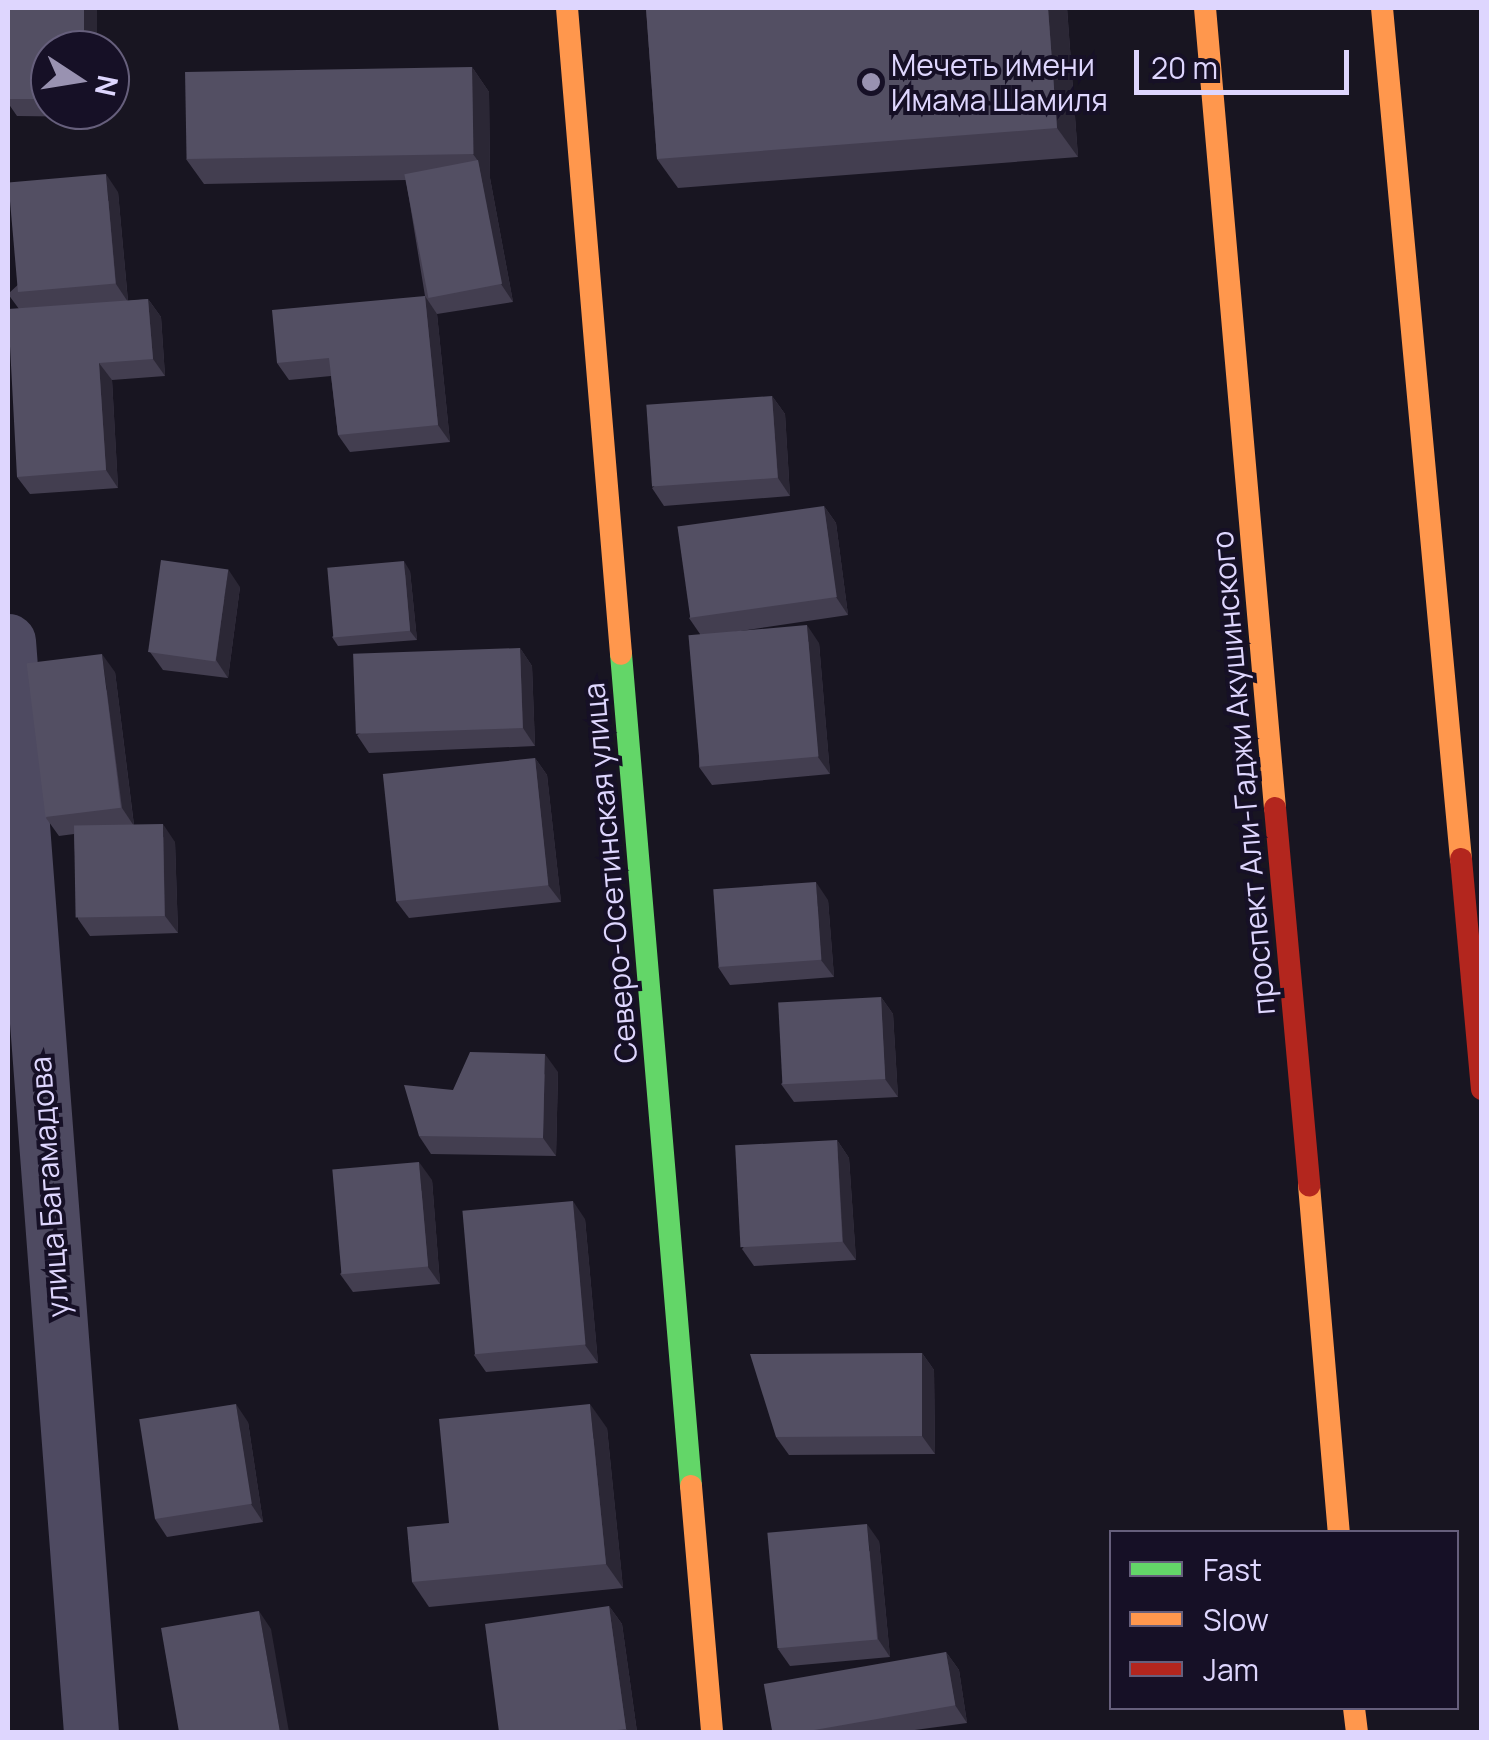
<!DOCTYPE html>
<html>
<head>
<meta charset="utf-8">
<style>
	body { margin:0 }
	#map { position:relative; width:1489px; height:1740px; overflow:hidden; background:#181521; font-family:Manrope,sans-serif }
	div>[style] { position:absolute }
	.street>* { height:55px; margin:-27.5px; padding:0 27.5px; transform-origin:27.5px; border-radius:27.5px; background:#4e4a61 }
	.fast>* { height:22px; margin:-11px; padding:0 11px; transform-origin:11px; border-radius:11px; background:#63d668 }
	.slow>* { height:22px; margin:-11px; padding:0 11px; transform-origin:11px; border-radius:11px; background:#ff974d }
	.jam>* { height:22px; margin:-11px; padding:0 11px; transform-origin:11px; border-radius:11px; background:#b3261e }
	.wall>* { inset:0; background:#433e50 }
	.shaded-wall>* { inset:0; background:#2b2735; transform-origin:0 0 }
	.building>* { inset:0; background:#534f63; transform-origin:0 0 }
	.dots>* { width:28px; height:28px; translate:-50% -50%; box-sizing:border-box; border:5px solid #161026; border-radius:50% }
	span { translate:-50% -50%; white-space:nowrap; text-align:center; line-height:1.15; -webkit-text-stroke:8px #161026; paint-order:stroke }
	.poi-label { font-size:30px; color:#ded6fe }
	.left { translate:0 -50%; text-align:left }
	.street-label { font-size:30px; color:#ded6fe }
	.frame { position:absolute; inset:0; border:10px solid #ded6fe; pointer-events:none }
	.legend { position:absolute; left:1109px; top:1530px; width:350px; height:180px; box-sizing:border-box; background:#161026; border:2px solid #665f7c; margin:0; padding:12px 18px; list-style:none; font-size:30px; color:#ded6fe }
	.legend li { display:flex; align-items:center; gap:20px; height:50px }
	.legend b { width:50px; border:2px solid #665f7c }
	.north { position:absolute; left:30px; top:30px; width:100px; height:100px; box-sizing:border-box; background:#161026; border:2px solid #665f7c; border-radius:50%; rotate:102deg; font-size:28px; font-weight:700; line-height:40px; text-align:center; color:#ded6fe }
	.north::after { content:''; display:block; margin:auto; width:35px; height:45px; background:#9992b1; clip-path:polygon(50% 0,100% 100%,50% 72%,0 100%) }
	.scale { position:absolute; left:1134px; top:50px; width:215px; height:45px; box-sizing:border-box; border:5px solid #ded6fe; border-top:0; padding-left:12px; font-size:30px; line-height:35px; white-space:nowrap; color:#ded6fe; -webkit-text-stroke:8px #161026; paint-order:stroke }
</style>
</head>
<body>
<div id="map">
	<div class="street">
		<i style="left:8px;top:641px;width:1094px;rotate:85.65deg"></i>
	</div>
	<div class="fast">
		<i style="left:621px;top:654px;width:835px;rotate:85.19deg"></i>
	</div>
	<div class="slow">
		<i style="left:567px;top:8px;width:648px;rotate:85.22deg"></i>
		<i style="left:1205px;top:8px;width:803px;rotate:85deg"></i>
		<i style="left:1382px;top:8px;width:855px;rotate:84.7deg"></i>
		<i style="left:1309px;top:1185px;width:348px;rotate:85.1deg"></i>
		<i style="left:691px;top:1486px;width:247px;rotate:85.1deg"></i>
		<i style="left:1354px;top:1708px;width:24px;rotate:83deg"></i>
	</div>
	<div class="jam">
		<i style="left:1275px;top:808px;width:379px;rotate:84.8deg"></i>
		<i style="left:1461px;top:859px;width:231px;rotate:84.8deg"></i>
	</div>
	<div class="wall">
		<i style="clip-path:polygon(8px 8px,50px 50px,50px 110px,95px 110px,95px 117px,17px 116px,8px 103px)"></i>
		<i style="clip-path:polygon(646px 8px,1067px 8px,1078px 157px,678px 188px,657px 159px)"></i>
		<i style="clip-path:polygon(472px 67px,489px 92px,490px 178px,513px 302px,437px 314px,450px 442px,350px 452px,338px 435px,331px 376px,289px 380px,277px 363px,425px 296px,406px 180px,204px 184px,186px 159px)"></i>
		<i style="clip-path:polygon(118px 192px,128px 301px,148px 299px,161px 317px,165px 376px,112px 380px,118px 488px,30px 494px,17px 477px,19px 309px,8px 294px)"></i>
		<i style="clip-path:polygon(772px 396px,785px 414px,790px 496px,664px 506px,652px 488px)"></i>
		<i style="clip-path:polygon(824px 506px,836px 523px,848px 615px,734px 632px,819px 643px,830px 774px,712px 785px,699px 767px,700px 634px,689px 618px)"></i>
		<i style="clip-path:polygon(410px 571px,417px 640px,338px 646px,332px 637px)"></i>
		<i style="clip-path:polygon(240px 587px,228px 678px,163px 670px,150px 652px)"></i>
		<i style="clip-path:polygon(520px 648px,532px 666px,535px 746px,369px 753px,357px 735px)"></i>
		<i style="clip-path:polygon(115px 672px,134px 825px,175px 842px,178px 933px,90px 936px,78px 919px,74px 834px,59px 836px,46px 818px)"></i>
		<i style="clip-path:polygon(535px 758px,547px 775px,561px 902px,409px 918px,396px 901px)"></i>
		<i style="clip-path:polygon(828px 900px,834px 977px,730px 985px,718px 967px)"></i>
		<i style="clip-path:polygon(881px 997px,893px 1014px,898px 1097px,794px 1102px,781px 1084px)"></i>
		<i style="clip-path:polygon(558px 1072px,556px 1156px,431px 1154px,419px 1136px,453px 1090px)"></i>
		<i style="clip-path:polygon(837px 1140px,849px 1158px,856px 1260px,754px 1266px,742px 1249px)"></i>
		<i style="clip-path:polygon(432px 1180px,440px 1284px,353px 1292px,340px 1274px)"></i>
		<i style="clip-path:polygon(585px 1219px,598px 1363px,486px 1372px,474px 1355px)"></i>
		<i style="clip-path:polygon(922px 1353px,934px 1370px,935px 1454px,789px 1455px,776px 1437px)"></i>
		<i style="clip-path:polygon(248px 1422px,263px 1522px,167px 1537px,155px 1519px)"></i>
		<i style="clip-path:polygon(607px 1428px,623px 1588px,429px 1607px,412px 1582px)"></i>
		<i style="clip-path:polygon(879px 1541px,890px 1657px,790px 1666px,778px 1649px)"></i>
		<i style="clip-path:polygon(609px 1606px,622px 1624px,637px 1732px,499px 1732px)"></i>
		<i style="clip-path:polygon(946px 1652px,959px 1670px,967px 1723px,900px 1732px,772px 1732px)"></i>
	</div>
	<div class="shaded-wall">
		<i style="left:84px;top:8px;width:13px;height:42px"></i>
		<i style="clip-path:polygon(1048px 8px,1067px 8px,1078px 157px,1057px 128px)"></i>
		<i style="clip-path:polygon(472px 67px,489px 92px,490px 178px,513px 302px,501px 284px,478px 161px,473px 154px)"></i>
		<i style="clip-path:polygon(106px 174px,118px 192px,128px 302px,116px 284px)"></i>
		<i style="clip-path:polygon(425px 296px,437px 314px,450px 442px,438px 425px)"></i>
		<i style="clip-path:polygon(148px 299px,161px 317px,165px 376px,153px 359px)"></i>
		<i style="clip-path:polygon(99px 363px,112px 380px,118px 488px,106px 470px)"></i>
		<i style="clip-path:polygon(772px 396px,785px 414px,790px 496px,778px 478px)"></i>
		<i style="clip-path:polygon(824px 506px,836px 523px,848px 615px,836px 597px)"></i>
		<i style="clip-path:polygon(404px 561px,410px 571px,417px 640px,410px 631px)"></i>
		<i style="clip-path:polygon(228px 569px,240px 587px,228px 678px,216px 660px)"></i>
		<i style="clip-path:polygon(807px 625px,819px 643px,830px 774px,818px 757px)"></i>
		<i style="clip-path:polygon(520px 648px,532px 666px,535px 746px,523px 728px)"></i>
		<i style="clip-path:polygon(102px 654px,115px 672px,134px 826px,122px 808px)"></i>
		<i style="clip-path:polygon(535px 758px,547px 775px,561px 902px,548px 885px)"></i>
		<i style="clip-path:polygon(163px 824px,175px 842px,178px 933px,165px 916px)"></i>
		<i style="clip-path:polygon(816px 882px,828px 900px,834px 977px,821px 960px)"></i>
		<i style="clip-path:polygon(881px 997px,893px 1014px,898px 1097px,885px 1079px)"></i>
		<i style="clip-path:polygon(545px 1054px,558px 1072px,556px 1156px,543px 1138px)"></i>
		<i style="clip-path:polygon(837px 1140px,849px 1158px,856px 1260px,843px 1242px)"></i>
		<i style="clip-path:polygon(419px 1162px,432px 1180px,440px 1284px,428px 1267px)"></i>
		<i style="clip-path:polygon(573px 1201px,585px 1219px,598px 1363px,585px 1345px)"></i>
		<i style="clip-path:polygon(922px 1353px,934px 1370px,935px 1454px,922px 1436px)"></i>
		<i style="clip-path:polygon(236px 1404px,248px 1422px,263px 1522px,251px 1504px)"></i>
		<i style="clip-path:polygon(590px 1404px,607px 1428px,623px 1588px,606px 1564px)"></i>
		<i style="clip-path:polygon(867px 1524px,879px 1541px,890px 1657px,878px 1639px)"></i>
		<i style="clip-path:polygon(609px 1606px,622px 1624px,637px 1732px,629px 1732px,626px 1729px)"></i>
		<i style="clip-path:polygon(259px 1611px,271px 1629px,289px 1732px,280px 1732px)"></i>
		<i style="clip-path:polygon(946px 1652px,959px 1670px,967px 1723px,955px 1705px)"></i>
	</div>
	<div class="building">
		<i style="clip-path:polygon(8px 8px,84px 8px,84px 50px,50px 50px,50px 99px,8px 99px)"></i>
		<i style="clip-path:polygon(646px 8px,1048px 8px,1057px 128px,657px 159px)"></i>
		<i style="left:472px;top:67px;width:87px;height:287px;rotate:89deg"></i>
		<i style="left:478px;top:160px;width:126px;height:75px;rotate:79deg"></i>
		<i style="left:106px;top:174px;width:110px;height:98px;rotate:85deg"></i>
		<i style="clip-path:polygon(425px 296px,438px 425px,338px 435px,329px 358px,277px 363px,272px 310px)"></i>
		<i style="clip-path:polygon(148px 299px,153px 359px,99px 363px,106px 470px,17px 477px,8px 309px)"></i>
		<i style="left:772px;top:396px;width:82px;height:126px;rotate:86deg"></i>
		<i style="left:824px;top:506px;width:92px;height:148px;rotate:82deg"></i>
		<i style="left:161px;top:560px;width:68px;height:93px;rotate:8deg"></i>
		<i style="left:404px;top:561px;width:70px;height:77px;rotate:85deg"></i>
		<i style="left:807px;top:625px;width:132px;height:119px;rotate:85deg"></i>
		<i style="left:520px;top:648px;width:80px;height:167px;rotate:88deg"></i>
		<i style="left:102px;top:654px;width:155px;height:76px;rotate:83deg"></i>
		<i style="left:535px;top:758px;width:128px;height:153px;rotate:84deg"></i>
		<i style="left:163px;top:824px;width:92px;height:89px;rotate:89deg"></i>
		<i style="left:816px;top:882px;width:78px;height:103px;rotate:86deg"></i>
		<i style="left:881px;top:997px;width:82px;height:103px;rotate:87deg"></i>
		<i style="clip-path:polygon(470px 1052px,545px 1054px,543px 1138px,419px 1136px,404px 1085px,453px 1090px)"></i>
		<i style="left:837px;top:1140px;width:102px;height:102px;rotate:87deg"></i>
		<i style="left:419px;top:1162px;width:105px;height:87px;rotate:85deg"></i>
		<i style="left:573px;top:1201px;width:144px;height:111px;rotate:85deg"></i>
		<i style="clip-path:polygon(922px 1353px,922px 1436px,776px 1437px,750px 1354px)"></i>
		<i style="left:236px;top:1404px;width:101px;height:98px;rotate:81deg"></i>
		<i style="clip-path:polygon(590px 1404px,606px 1564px,412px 1582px,407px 1527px,449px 1523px,439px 1419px)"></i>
		<i style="left:867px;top:1524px;width:116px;height:100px;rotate:85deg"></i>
		<i style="clip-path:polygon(609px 1606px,626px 1729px,600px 1732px,499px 1732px,485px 1624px)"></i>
		<i style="clip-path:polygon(259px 1611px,280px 1732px,179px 1732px,161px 1628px)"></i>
		<i style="left:946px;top:1652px;width:54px;height:185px;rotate:80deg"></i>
	</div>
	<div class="dots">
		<i style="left:871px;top:82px;background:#9992b1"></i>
	</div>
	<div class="poi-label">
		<span class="left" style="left:891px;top:82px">Мечеть имени<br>Имама Шамиля</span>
	</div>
	<div class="street-label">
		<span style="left:1243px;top:773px;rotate:-95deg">проспект Али-Гаджи Акушинского</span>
		<span style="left:610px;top:873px;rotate:-95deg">Северо-Осетинская улица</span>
		<span style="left:49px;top:1187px;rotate:-94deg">улица Багамадова</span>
	</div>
	<div class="frame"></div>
	<ul class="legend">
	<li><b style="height:12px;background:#63d668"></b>Fast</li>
	<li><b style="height:12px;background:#ff974d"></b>Slow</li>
	<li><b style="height:12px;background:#b3261e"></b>Jam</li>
	</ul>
	<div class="north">N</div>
	<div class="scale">20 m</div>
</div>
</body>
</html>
